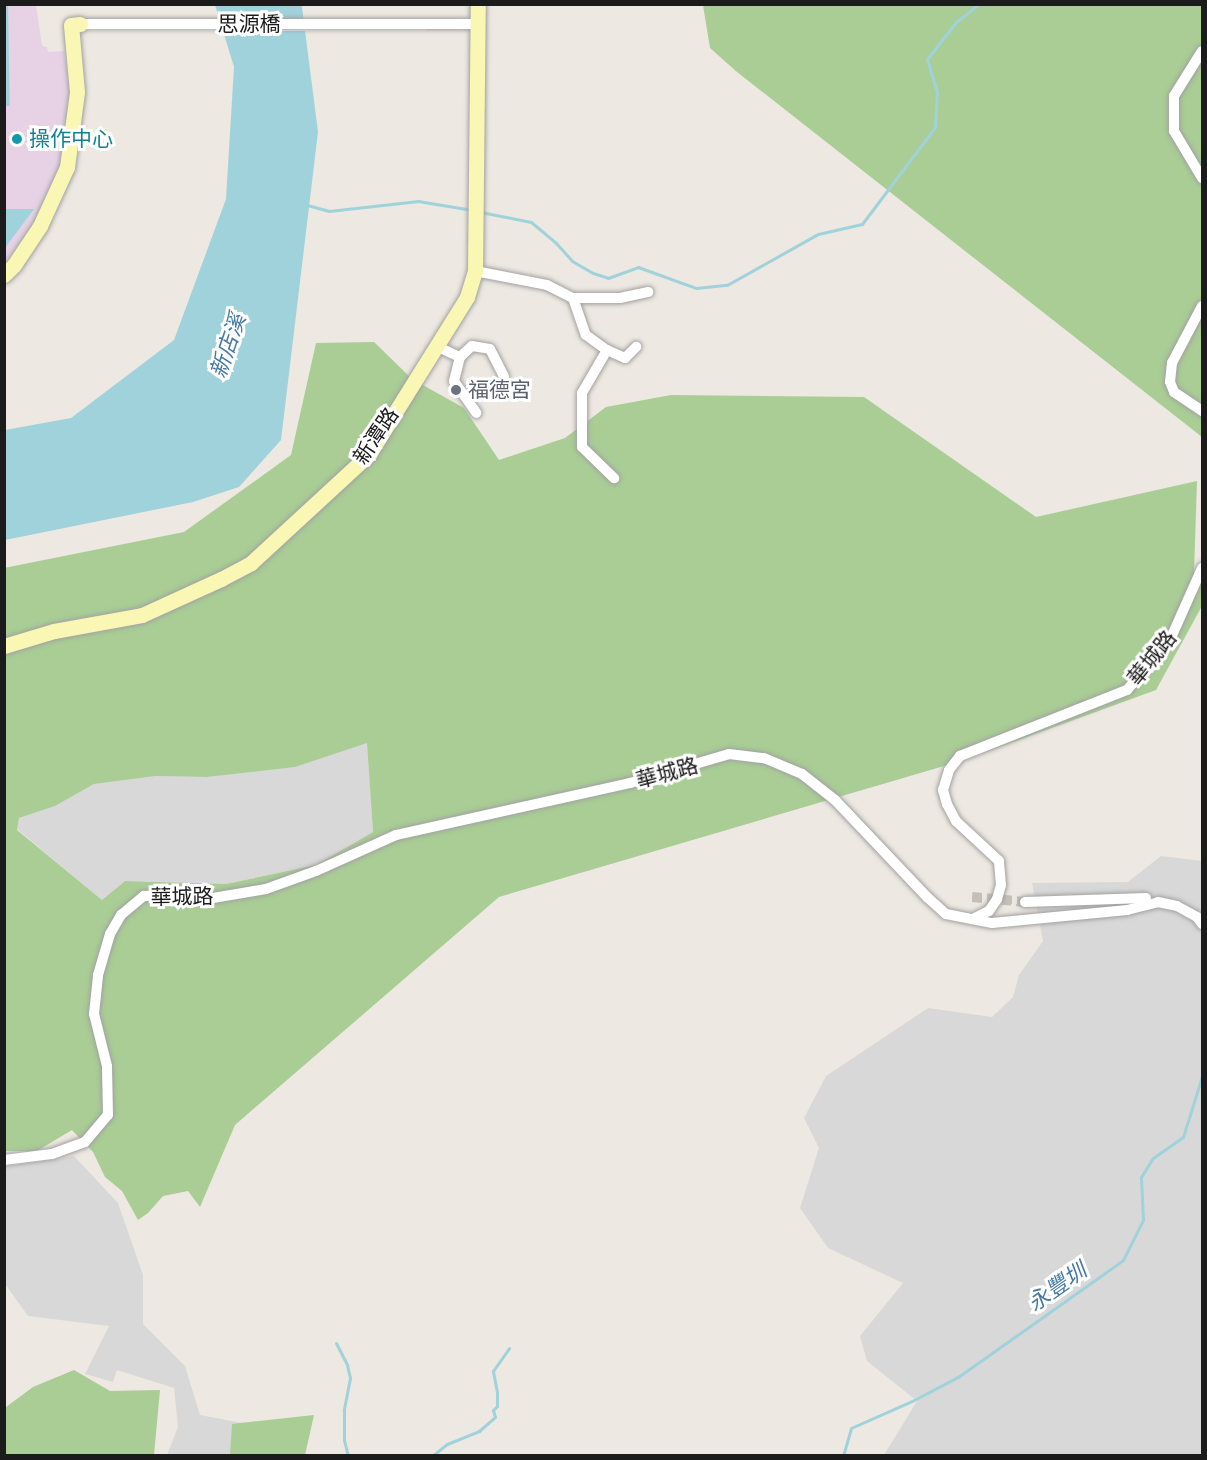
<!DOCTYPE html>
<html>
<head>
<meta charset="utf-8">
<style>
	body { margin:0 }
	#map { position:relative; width:1207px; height:1460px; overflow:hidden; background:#ede8e1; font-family:Rubik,"Noto Sans TC",sans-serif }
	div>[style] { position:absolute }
	.residential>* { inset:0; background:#d9d8d8 }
	.industrial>* { inset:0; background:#e6d2e4 }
	.forest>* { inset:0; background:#a9cd95 }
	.water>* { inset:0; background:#a0d2db; transform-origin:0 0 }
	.pier>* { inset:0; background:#fff; transform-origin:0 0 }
	.stream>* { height:3px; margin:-1.5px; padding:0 1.5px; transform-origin:1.5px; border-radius:1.5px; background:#a0d2db }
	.street-tunnel>* { height:10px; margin-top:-5px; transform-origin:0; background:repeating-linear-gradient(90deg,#c3bfb9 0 10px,transparent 0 15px) }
	.roads { filter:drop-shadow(0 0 2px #a2a2a2) drop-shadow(0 0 2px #a2a2a2) }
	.street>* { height:10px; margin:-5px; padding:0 5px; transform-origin:5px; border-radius:5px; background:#fff }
	.secondary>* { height:15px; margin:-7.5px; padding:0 7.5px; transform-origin:7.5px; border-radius:7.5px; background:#f9f7b3 }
	.dots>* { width:16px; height:16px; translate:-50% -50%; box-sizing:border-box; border:3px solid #fff; border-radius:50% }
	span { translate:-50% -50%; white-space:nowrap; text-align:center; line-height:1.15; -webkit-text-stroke:6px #fff; paint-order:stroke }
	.street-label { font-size:21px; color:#1b1b1b }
	.culture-label { font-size:21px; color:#0d838f }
	.left { translate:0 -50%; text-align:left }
	.worship-label { font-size:21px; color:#5b616d }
	.water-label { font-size:22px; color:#467aa2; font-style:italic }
	.frame { position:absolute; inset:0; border:6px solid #1b1b1b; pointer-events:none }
</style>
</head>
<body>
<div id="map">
	<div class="residential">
		<i style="clip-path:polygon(367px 742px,373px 832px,316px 865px,226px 884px,125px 881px,102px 900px,17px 829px,19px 818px,55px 806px,94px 784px,156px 776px,207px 777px,294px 767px)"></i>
		<i style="clip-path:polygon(1161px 856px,1202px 861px,1202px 1455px,884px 1455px,917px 1401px,867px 1361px,860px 1336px,903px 1283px,828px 1248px,800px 1208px,819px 1148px,804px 1118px,826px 1076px,928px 1008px,992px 1017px,1013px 997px,1019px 975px,1043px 941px,1032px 883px,1128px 882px)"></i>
		<i style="clip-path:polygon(74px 1156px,118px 1203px,143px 1275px,143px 1324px,185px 1366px,200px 1415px,242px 1423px,239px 1455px,167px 1455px,178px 1427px,174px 1388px,117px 1370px,113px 1382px,85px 1374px,109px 1326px,28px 1316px,5px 1284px,4px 1167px)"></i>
	</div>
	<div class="industrial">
		<i style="clip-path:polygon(5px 5px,36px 5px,42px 46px,47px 47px,48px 52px,64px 51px,70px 90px,64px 157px,40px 216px,5px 262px)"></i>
	</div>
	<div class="forest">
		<i style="clip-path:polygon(703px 5px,1202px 5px,1202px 437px,737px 72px,710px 48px)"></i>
		<i style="clip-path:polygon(evenodd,374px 342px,412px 379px,464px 408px,499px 460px,565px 438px,606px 407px,671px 395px,864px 397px,1036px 517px,1197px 481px,1194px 572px,1202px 576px,1202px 606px,1156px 690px,961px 761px,499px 897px,235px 1125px,200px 1207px,188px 1191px,163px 1196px,148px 1213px,138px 1220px,122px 1191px,105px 1177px,93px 1152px,72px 1130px,37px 1151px,5px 1151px,4px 568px,184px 532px,291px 455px,316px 343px,374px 342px,367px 743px,373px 832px,316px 865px,226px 884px,125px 881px,102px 900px,17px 830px,19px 818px,55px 806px,94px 784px,156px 776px,207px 777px,295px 767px,367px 743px)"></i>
		<i style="clip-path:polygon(74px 1370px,110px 1391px,160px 1390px,154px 1455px,5px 1455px,6px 1407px,33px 1387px)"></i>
		<i style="clip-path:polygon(314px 1415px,305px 1455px,230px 1455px,232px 1424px)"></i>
	</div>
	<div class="water">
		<i style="left:8px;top:4px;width:102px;height:4px;rotate:89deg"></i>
		<i style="clip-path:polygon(215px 5px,301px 5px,302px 7px,318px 132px,281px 440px,239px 487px,193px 502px,5px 540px,5px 430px,71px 418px,174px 340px,226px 199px,234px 67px)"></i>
		<i style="clip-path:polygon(5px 209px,34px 209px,5px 248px,4px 209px)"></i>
	</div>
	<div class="pier">
		<i style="left:81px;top:19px;width:345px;height:12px"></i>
	</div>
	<div class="stream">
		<i style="left:307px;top:205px;width:23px;rotate:15deg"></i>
		<i style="left:329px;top:211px;width:90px;rotate:-6.4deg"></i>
		<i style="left:418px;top:201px;width:55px;rotate:9.5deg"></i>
		<i style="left:481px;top:212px;width:51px;rotate:11.3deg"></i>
		<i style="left:531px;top:222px;width:33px;rotate:40deg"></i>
		<i style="left:556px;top:243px;width:24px;rotate:48deg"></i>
		<i style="left:572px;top:261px;width:24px;rotate:30deg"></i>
		<i style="left:593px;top:273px;width:16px;rotate:18deg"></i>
		<i style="left:608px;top:278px;width:32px;rotate:-20deg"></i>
		<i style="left:638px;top:267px;width:62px;rotate:19.9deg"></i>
		<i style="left:696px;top:288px;width:31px;rotate:-6deg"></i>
		<i style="left:727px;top:285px;width:104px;rotate:-29.3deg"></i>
		<i style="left:818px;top:234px;width:45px;rotate:-12.8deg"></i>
		<i style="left:862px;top:224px;width:121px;rotate:-53deg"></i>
		<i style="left:935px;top:127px;width:35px;rotate:-87deg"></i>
		<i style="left:937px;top:92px;width:34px;rotate:-107deg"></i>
		<i style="left:927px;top:59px;width:47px;rotate:-51.9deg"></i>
		<i style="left:956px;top:22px;width:29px;rotate:-38deg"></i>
		<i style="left:336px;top:1343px;width:25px;rotate:63deg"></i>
		<i style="left:347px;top:1365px;width:13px;rotate:77deg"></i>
		<i style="left:350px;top:1378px;width:33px;rotate:101deg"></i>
		<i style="left:344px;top:1410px;width:30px;rotate:90deg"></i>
		<i style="left:344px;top:1440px;width:16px;rotate:76deg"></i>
		<i style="left:432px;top:1456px;width:19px;rotate:-39deg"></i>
		<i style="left:447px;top:1444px;width:35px;rotate:-22deg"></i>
		<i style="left:479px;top:1431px;width:21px;rotate:-41deg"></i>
		<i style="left:495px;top:1417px;width:7px;rotate:-106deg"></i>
		<i style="left:493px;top:1410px;width:6px;rotate:-45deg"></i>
		<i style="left:497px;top:1406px;width:14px;rotate:-90deg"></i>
		<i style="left:497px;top:1392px;width:21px;rotate:-101deg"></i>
		<i style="left:493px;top:1371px;width:28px;rotate:-55deg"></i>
		<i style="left:843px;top:1456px;width:29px;rotate:-74deg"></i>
		<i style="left:851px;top:1428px;width:67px;rotate:-23.9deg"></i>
		<i style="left:912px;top:1401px;width:52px;rotate:-27.6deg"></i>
		<i style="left:958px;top:1377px;width:202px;rotate:-35.3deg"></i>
		<i style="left:1123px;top:1260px;width:45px;rotate:-63.4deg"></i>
		<i style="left:1143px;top:1220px;width:43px;rotate:-92.7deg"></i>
		<i style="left:1141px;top:1177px;width:22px;rotate:-58deg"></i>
		<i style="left:1153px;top:1158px;width:37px;rotate:-35deg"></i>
		<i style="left:1183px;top:1137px;width:64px;rotate:-72.7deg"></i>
	</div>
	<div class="street-tunnel">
		<i style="left:972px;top:897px;width:53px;rotate:5.4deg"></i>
	</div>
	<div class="roads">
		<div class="street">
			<i style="left:80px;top:24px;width:397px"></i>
			<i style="left:1202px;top:51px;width:53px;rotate:121.9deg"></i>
			<i style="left:1174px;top:96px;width:35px;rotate:90deg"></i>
			<i style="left:1174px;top:131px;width:55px;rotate:59.2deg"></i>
			<i style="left:475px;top:271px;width:73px;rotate:11deg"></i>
			<i style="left:547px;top:285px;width:29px;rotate:27deg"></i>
			<i style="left:573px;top:298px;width:39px;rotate:71deg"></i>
			<i style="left:586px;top:335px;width:26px;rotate:36deg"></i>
			<i style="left:607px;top:350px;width:50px;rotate:120.2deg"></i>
			<i style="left:582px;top:393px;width:54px;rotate:90deg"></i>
			<i style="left:582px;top:447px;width:45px;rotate:44.1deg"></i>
			<i style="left:573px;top:298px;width:47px"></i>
			<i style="left:620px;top:298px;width:29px;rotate:-12deg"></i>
			<i style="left:1202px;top:306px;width:64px;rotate:117.8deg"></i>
			<i style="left:1172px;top:363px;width:19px;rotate:96deg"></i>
			<i style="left:1170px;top:382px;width:11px;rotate:68deg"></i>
			<i style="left:1174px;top:392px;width:34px;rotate:34deg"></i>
			<i style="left:436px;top:346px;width:26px;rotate:25deg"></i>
			<i style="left:460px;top:357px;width:16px;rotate:-43deg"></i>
			<i style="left:472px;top:346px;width:18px;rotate:9deg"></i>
			<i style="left:490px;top:349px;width:31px;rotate:63deg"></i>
			<i style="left:607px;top:350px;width:20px;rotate:24deg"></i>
			<i style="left:625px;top:358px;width:16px;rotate:-45deg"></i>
			<i style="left:460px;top:357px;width:25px;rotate:104deg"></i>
			<i style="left:454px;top:381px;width:39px;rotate:55deg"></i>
			<i style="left:1025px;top:902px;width:121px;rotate:-1.9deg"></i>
			<i style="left:973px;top:919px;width:18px;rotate:-27deg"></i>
			<i style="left:989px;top:911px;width:14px;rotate:-56deg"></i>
			<i style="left:997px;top:899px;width:15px;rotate:-74deg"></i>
			<i style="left:1001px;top:885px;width:24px;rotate:-95deg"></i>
			<i style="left:999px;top:861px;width:59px;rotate:-137.1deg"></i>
			<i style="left:956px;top:821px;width:19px;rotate:-118deg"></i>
			<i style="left:947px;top:804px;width:15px;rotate:-106deg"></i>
			<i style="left:943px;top:790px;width:21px;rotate:-73deg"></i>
			<i style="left:949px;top:770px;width:18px;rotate:-52deg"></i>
			<i style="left:960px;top:756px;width:180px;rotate:-21.6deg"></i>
			<i style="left:1127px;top:690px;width:66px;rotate:-49.3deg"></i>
			<i style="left:1170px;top:640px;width:79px;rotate:-66deg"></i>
			<i style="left:4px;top:1160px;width:48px;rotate:-7.1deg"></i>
			<i style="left:52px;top:1154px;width:35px;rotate:-20deg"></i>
			<i style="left:85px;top:1142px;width:35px;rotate:-50deg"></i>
			<i style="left:108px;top:1115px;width:49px;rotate:-91.2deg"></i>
			<i style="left:107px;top:1066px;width:54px;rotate:-104deg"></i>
			<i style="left:94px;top:1014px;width:39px;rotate:-84deg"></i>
			<i style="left:98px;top:975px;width:43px;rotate:-73.7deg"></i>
			<i style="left:110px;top:934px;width:22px;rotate:-60deg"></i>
			<i style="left:121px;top:915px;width:30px;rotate:-40deg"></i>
			<i style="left:144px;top:896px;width:34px;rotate:-2deg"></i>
			<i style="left:178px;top:895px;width:29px;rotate:8deg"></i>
			<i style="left:207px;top:899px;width:60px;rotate:-9.6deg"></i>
			<i style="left:266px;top:889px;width:53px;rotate:-19.8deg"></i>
			<i style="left:316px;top:871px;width:88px;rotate:-24.2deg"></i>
			<i style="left:396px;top:835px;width:240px;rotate:-12.5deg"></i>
			<i style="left:630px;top:783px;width:103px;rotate:-16.3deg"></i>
			<i style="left:729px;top:754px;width:35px;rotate:7deg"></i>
			<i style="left:764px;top:758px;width:41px;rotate:22.8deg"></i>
			<i style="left:802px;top:774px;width:42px;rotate:38.2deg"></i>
			<i style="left:835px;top:800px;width:134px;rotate:46.5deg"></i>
			<i style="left:927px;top:897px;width:25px;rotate:42deg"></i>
			<i style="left:946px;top:914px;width:47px;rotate:11.1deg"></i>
			<i style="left:992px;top:923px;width:136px;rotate:-5.5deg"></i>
			<i style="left:1127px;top:910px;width:32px;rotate:-14deg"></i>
			<i style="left:1158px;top:902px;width:19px;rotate:12deg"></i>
			<i style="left:1177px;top:906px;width:23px;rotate:29deg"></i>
			<i style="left:1197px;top:917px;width:9px;rotate:54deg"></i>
		</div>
		<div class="secondary">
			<i style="left:4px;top:275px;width:14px;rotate:-45deg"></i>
			<i style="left:14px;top:265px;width:47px;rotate:-56.3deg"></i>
			<i style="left:40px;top:226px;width:65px;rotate:-65.4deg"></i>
			<i style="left:67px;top:167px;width:76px;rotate:-82.4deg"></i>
			<i style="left:77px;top:92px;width:67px;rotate:-95.1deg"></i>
			<i style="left:71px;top:25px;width:9px;rotate:-6deg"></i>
			<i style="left:4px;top:646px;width:52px;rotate:-16.7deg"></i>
			<i style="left:54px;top:631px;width:89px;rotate:-10.3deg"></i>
			<i style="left:142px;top:615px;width:87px;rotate:-24.5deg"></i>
			<i style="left:221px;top:579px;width:34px;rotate:-28deg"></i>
			<i style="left:251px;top:563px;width:161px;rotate:-42.7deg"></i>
			<i style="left:369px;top:454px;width:185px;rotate:-58deg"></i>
			<i style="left:467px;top:297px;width:27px;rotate:-73deg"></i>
			<i style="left:475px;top:271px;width:267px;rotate:-89.4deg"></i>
		</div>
	</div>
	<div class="dots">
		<i style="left:17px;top:139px;background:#0f9aa8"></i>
		<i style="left:456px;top:390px;background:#6b7280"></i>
	</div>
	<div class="street-label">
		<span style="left:249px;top:24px">思源橋</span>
		<span style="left:376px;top:436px;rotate:-56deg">新潭路</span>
		<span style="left:1152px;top:658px;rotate:-51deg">華城路</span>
		<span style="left:667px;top:773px;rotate:-15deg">華城路</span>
		<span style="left:182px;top:897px;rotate:-1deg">華城路</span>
	</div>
	<div class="culture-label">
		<span class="left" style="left:29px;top:139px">操作中心</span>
	</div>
	<div class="worship-label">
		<span class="left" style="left:468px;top:390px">福德宮</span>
	</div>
	<div class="water-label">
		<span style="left:228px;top:346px;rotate:-71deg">新店溪</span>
		<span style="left:1057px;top:1287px;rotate:-35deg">永豐圳</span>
	</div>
	<div class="frame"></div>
</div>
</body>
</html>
